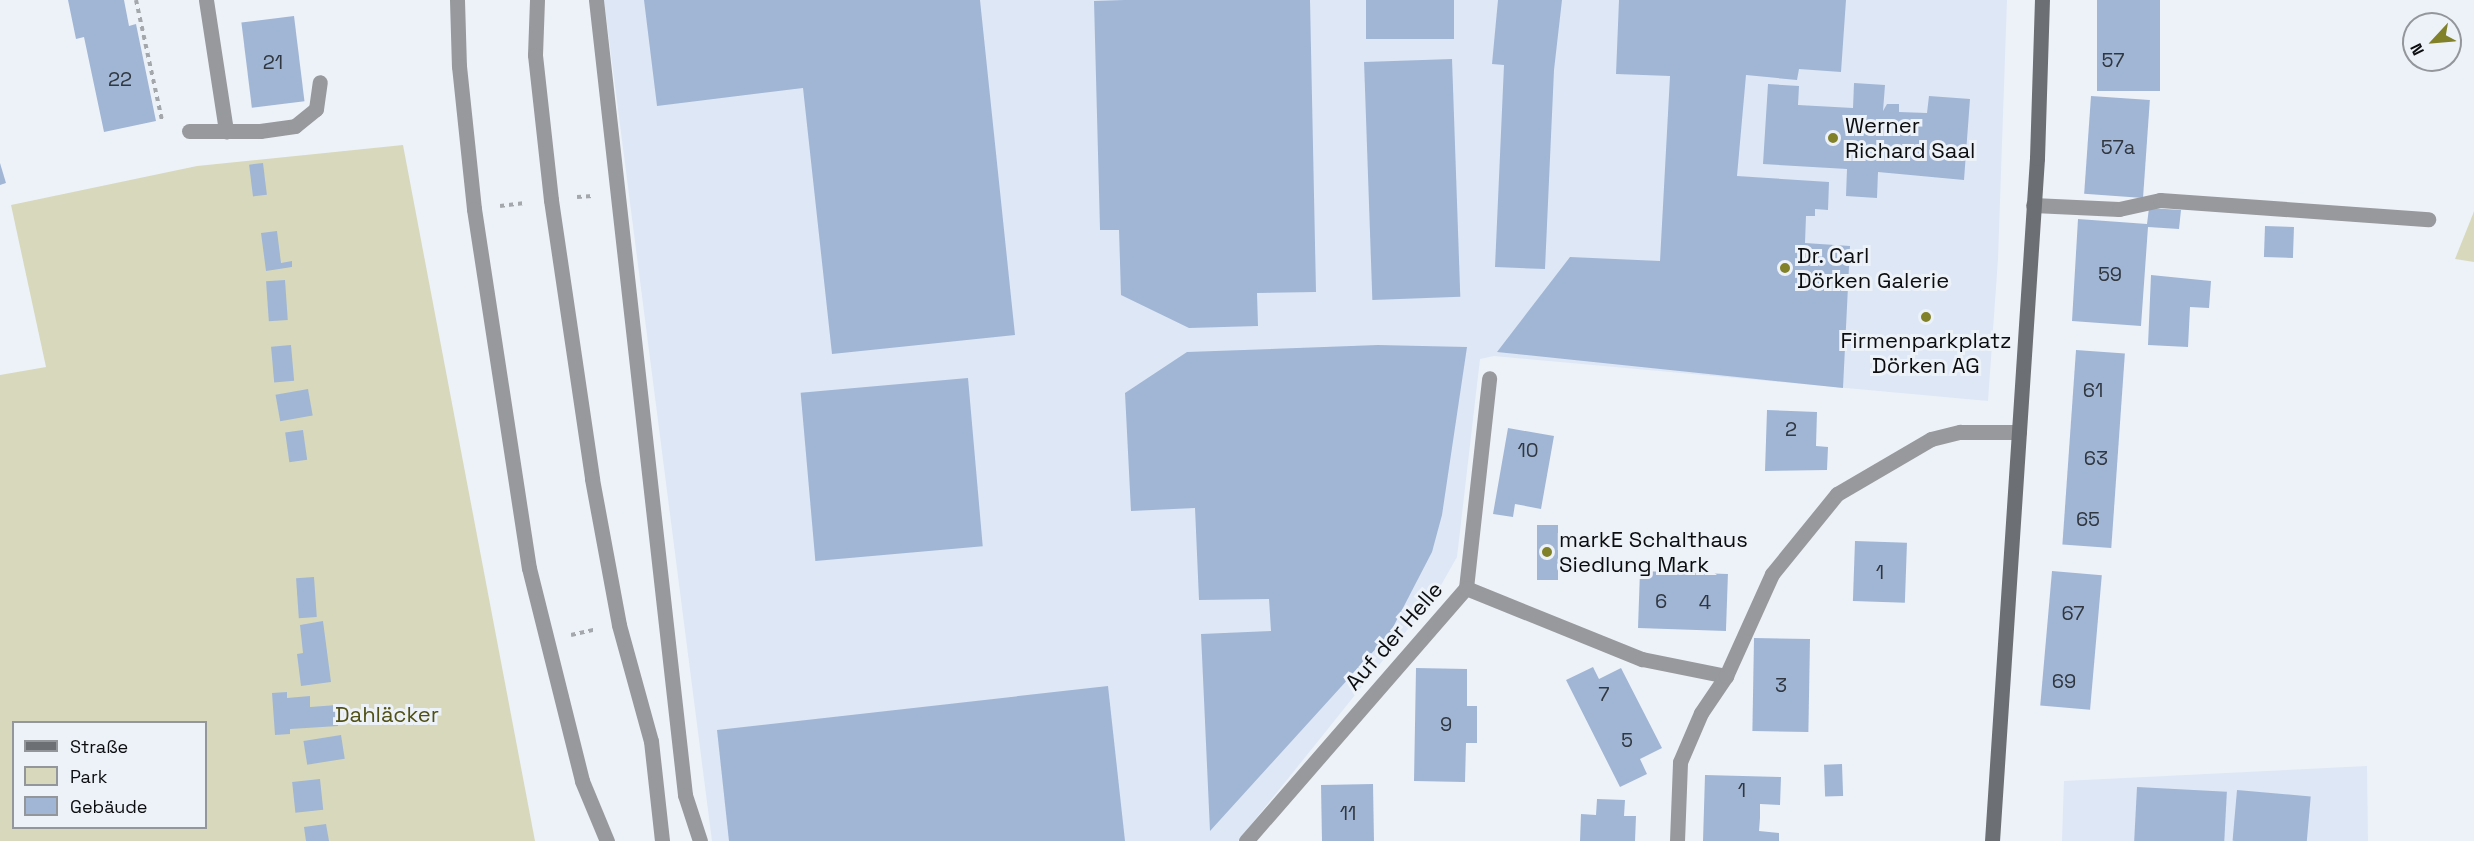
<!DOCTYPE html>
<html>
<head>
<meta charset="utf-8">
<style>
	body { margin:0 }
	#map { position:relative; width:2474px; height:841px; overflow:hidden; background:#edf2f9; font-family:"Space Grotesk",sans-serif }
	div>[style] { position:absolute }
	.built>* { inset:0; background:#dee7f5 }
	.green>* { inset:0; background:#d8d9bc }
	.building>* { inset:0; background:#a1b6d5; transform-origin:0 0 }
	.path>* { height:4px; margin-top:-2px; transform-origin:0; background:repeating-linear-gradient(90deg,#a4a8ad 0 4.5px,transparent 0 9px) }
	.lane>* { height:15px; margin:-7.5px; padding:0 7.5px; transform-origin:7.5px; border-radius:7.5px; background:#97999c }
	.street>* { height:15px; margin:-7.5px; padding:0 7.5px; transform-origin:7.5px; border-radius:7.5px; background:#97999c }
	.secondary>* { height:15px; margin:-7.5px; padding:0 7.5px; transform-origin:7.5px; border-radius:7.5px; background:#6c6f73 }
	.dots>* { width:16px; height:16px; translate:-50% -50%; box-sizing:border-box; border:3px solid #edf2f9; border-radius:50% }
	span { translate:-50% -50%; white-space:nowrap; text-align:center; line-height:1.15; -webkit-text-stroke:6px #edf2f9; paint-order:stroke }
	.number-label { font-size:20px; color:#303740 }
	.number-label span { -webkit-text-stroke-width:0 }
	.poi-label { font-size:22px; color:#0b0d0f }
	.left { translate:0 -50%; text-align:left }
	.street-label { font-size:22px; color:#0b0d0f }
	.park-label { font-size:22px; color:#515116 }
	.legend { position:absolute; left:12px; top:721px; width:195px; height:108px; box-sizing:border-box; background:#edf2f9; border:2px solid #93969b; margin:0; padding:8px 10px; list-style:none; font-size:18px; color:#0b0d0f }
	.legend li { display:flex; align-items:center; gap:12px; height:30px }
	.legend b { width:30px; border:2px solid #93969b }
	.north { position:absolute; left:2402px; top:12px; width:60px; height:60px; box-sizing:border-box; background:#edf2f9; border:2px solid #93969b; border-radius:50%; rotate:244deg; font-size:16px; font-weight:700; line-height:24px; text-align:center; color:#0b0d0f }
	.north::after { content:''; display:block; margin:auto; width:21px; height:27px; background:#81812a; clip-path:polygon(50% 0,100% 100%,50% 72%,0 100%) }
</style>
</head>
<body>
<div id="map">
	<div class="built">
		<i style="clip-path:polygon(604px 0,2007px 0,1998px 259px,1988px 401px,1494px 356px,1480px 359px,1457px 557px,1436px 594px,1238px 841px,712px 841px)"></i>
		<i style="clip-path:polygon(2367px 766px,2368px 841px,2062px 841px,2064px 781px)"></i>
	</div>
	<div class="green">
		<i style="clip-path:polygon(evenodd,403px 145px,535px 841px,0 841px,0 375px,46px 367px,11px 205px,197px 166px,403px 145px,14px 722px,206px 722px,206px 828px,14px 828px,14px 722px)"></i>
		<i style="clip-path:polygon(2474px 211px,2474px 262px,2455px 259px,2473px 214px)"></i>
	</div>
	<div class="building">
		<i style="clip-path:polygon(68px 0,124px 0,129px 26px,136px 24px,156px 121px,104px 132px,84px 37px,76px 39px)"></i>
		<i style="clip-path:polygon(644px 0,980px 0,1015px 335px,832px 354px,803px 88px,657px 106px)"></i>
		<i style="clip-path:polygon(1124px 0,1310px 0,1316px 292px,1257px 293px,1258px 326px,1189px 328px,1121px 295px,1119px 230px,1100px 230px,1094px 1px)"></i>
		<i style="left:1366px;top:0;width:88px;height:39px"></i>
		<i style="clip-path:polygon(1498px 0,1562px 0,1554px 70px,1545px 269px,1495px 267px,1504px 65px,1492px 64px)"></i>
		<i style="clip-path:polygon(1619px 0,1846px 0,1841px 72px,1799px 69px,1797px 80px,1746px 75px,1737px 176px,1829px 182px,1828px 210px,1815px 209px,1815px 216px,1806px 216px,1805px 243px,1850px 246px,1843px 388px,1497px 352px,1570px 257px,1660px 261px,1670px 76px,1616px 74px)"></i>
		<i style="left:2097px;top:0;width:63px;height:91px"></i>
		<i style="left:294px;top:16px;width:86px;height:53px;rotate:83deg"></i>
		<i style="left:1452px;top:59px;width:238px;height:88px;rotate:88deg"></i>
		<i style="clip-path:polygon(1854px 83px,1885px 85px,1883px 111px,1887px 104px,1899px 104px,1899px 112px,1927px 113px,1929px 96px,1970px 99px,1964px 180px,1878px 172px,1877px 198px,1846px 196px,1847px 169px,1763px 164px,1768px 84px,1799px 86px,1798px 105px,1853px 108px)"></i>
		<i style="left:2091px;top:96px;width:59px;height:98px;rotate:4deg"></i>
		<i style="clip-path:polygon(0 163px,6px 183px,0 185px)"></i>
		<i style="left:263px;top:163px;width:32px;height:14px;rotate:83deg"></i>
		<i style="clip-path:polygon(2149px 208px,2181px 210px,2179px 229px,2148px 227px,2141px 326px,2072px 321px,2078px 219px,2147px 224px)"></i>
		<i style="left:2265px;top:226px;width:29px;height:31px;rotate:2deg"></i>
		<i style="clip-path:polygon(277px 231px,281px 263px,292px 261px,292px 267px,266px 271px,261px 233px)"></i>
		<i style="clip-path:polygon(2151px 275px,2211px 281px,2209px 308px,2190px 307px,2188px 347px,2148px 345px)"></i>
		<i style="left:285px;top:280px;width:40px;height:19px;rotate:86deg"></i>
		<i style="left:291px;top:345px;width:36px;height:20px;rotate:85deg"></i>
		<i style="clip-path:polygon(1378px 345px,1467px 347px,1442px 515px,1432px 552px,1390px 633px,1210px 831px,1201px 634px,1271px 631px,1269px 599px,1199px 600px,1195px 508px,1131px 511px,1125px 393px,1187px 352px)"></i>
		<i style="left:2076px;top:350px;width:49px;height:195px;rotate:4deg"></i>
		<i style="left:968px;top:378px;width:169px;height:168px;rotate:85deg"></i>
		<i style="left:308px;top:389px;width:27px;height:33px;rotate:80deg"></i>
		<i style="clip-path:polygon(1767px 410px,1817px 412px,1816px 446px,1828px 447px,1827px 470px,1765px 471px)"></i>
		<i style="clip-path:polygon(1508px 428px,1554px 436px,1541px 509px,1515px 504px,1513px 517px,1493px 514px)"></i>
		<i style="left:303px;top:430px;width:30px;height:18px;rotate:82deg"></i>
		<i style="left:1537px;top:525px;width:21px;height:55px"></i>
		<i style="left:1855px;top:541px;width:52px;height:60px;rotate:2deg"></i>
		<i style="left:1640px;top:571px;width:88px;height:57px;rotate:2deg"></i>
		<i style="left:2052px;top:571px;width:50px;height:135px;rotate:5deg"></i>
		<i style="left:314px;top:577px;width:40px;height:18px;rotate:86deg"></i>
		<i style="clip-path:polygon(323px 621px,331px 682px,301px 686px,297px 654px,303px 653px,300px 625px)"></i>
		<i style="left:1754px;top:638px;width:56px;height:93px;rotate:1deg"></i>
		<i style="clip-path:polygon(1593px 667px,1599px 679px,1621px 668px,1662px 748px,1640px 759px,1647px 774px,1620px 787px,1566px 680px)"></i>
		<i style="clip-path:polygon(1416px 668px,1467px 669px,1467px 706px,1477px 706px,1477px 743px,1466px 743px,1465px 782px,1414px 781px)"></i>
		<i style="clip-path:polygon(1108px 686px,1125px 841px,729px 841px,717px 730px)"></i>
		<i style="clip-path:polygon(287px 692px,287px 698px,310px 696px,310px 707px,337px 705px,338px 726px,290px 729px,290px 734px,275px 735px,272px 693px)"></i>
		<i style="left:341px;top:735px;width:24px;height:38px;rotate:81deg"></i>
		<i style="left:1842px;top:764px;width:32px;height:18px;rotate:88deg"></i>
		<i style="clip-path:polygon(1705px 775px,1781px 777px,1780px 805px,1760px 804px,1760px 818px,1759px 831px,1779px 833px,1779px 841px,1703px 841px)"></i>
		<i style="left:320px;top:779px;width:31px;height:28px;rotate:84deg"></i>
		<i style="left:1373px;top:784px;width:57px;height:52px;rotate:89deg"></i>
		<i style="left:2137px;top:787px;width:90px;height:54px;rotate:3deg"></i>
		<i style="left:2237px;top:790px;width:74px;height:51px;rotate:5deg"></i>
		<i style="clip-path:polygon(1597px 799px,1625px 800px,1624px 816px,1636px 816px,1635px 841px,1580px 841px,1581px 814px,1596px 815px)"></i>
		<i style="clip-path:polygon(326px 824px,329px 841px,306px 841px,304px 827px)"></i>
	</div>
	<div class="path">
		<i style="left:136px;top:0;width:123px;rotate:77.8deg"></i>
		<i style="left:577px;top:197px;width:16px;rotate:-4deg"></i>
		<i style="left:500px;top:206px;width:25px;rotate:-7deg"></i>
		<i style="left:571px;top:635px;width:23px;rotate:-13deg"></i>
	</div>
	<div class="lane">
		<i style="left:457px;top:0;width:66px;rotate:88.3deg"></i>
		<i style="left:459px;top:66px;width:144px;rotate:84deg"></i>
		<i style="left:474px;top:209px;width:363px;rotate:81.3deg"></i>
		<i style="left:529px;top:568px;width:219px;rotate:76deg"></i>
		<i style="left:582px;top:781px;width:65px;rotate:67.4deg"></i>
		<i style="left:537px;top:0;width:55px;rotate:92.1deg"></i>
		<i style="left:535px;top:55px;width:146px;rotate:83.7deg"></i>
		<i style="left:551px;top:200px;width:282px;rotate:81.6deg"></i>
		<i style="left:592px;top:479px;width:148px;rotate:79.5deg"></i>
		<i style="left:619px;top:625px;width:120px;rotate:74.6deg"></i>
		<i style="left:651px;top:741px;width:101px;rotate:83.7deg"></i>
		<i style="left:596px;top:0;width:800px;rotate:83.61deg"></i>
		<i style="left:685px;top:795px;width:48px;rotate:71.9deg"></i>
		<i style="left:260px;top:131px;width:35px;rotate:-8deg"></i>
		<i style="left:295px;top:126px;width:27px;rotate:-39deg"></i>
		<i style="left:316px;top:109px;width:27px;rotate:-82deg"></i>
		<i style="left:2033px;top:205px;width:86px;rotate:2.7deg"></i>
		<i style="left:2119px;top:209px;width:42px;rotate:-12.4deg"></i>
		<i style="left:2160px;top:200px;width:269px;rotate:4.1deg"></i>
		<i style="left:1466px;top:588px;width:211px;rotate:-83.7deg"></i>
	</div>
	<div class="street">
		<i style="left:206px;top:0;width:133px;rotate:81.3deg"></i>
		<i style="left:189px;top:131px;width:71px"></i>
		<i style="left:1246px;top:841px;width:335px;rotate:-49deg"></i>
		<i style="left:1466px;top:588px;width:190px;rotate:22deg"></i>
		<i style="left:1642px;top:659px;width:86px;rotate:11.4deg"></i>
		<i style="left:1677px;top:841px;width:79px;rotate:-87.8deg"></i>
		<i style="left:1680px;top:762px;width:53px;rotate:-66.8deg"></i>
		<i style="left:1701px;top:713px;width:45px;rotate:-56deg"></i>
		<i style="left:1726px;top:676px;width:112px;rotate:-65.7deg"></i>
		<i style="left:1772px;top:574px;width:103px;rotate:-50.9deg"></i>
		<i style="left:1837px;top:494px;width:109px;rotate:-30.3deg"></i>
		<i style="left:1931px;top:439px;width:30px;rotate:-14deg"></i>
		<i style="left:1960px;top:432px;width:59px"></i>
	</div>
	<div class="secondary">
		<i style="left:1992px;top:841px;width:684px;rotate:-86.23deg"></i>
		<i style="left:2037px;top:158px;width:158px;rotate:-88.2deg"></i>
	</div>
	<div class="dots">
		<i style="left:1833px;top:138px;background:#81812a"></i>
		<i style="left:1785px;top:268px;background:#81812a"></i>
		<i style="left:1926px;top:317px;background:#81812a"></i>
		<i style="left:1547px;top:552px;background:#81812a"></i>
	</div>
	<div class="number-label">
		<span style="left:2113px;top:60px">57</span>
		<span style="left:273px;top:62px">21</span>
		<span style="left:120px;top:79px">22</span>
		<span style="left:2118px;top:147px">57a</span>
		<span style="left:2110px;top:274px">59</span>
		<span style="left:2093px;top:390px">61</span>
		<span style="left:1791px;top:429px">2</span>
		<span style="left:1528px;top:450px">10</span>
		<span style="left:2096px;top:458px">63</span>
		<span style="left:2088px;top:519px">65</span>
		<span style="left:1880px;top:572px">1</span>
		<span style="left:1661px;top:601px">6</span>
		<span style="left:1705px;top:602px">4</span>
		<span style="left:2073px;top:613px">67</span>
		<span style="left:2064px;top:681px">69</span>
		<span style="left:1781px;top:685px">3</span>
		<span style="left:1604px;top:694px">7</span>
		<span style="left:1446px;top:724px">9</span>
		<span style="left:1627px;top:740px">5</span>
		<span style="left:1742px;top:790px">1</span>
		<span style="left:1348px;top:813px">11</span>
	</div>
	<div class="poi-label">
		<span class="left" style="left:1845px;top:138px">Werner<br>Richard Saal</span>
		<span class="left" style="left:1797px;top:268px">Dr. Carl<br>Dörken Galerie</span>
		<span style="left:1926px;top:353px">Firmenparkplatz<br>Dörken AG</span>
		<span class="left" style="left:1559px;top:552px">markE Schalthaus<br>Siedlung Mark</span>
	</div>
	<div class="street-label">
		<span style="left:1394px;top:636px;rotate:-49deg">Auf der Helle</span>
	</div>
	<div class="park-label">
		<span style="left:387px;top:715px">Dahläcker</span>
	</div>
	<ul class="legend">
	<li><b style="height:8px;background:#6c6f73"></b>Straße</li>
	<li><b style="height:16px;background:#d8d9bc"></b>Park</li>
	<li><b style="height:16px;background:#a1b6d5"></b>Gebäude</li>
	</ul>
	<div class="north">N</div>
</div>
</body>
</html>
